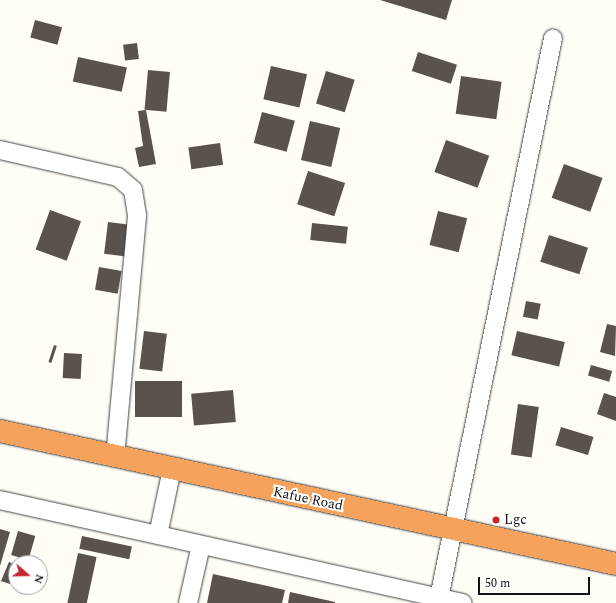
<!DOCTYPE html>
<html>
<head>
<meta charset="utf-8">
<style>
	body { margin:0 }
	#map { position:relative; width:616px; height:603px; overflow:hidden; background:#fffdf5; font-family:Spectral,serif }
	div>[style] { position:absolute }
	.building>* { inset:0; background:#5a524d; transform-origin:0 0 }
	.roads { filter:drop-shadow(0 0 1px #444) drop-shadow(0 0 1px #444) }
	.street>* { height:18px; margin:-9px; padding:0 9px; transform-origin:9px; border-radius:9px; background:#fff }
	.highway>* { height:22px; margin:-11px; padding:0 11px; transform-origin:11px; border-radius:11px; background:#f5a25d }
	.dots>* { width:11px; height:11px; translate:-50% -50%; box-sizing:border-box; border:2px solid #fff; border-radius:50% }
	span { translate:-50% -50%; white-space:nowrap; text-align:center; line-height:1.15; -webkit-text-stroke:4px #fff; paint-order:stroke }
	.street-label { font-size:14px; color:#111 }
	.poi-label { font-size:14px; color:#111 }
	.left { translate:0 -50%; text-align:left }
	.north { position:absolute; left:8px; top:555px; width:40px; height:40px; box-sizing:border-box; background:#fff; border:1px solid #a0a0a0; border-radius:50%; rotate:110deg; font-size:11px; font-weight:700; line-height:16px; text-align:center; color:#111 }
	.north::after { content:''; display:block; margin:auto; width:14px; height:18px; background:#c4262e; clip-path:polygon(50% 0,100% 100%,50% 72%,0 100%) }
	.scale { position:absolute; left:478px; top:577px; width:112px; height:18px; box-sizing:border-box; border:2px solid #111; border-top:0; padding-left:5px; font-size:12px; line-height:14px; white-space:nowrap; color:#111; -webkit-text-stroke:3px #fff; paint-order:stroke }
</style>
</head>
<body>
<div id="map">
	<div class="building">
		<i style="clip-path:polygon(380px 0,452px 0,446px 20px)"></i>
		<i style="left:35px;top:20px;width:28px;height:18px;rotate:15deg"></i>
		<i style="left:137px;top:43px;width:16px;height:14px;rotate:83deg"></i>
		<i style="left:418px;top:52px;width:41px;height:20px;rotate:18deg"></i>
		<i style="left:78px;top:57px;width:50px;height:25px;rotate:12deg"></i>
		<i style="left:271px;top:66px;width:37px;height:34px;rotate:13deg"></i>
		<i style="left:148px;top:70px;width:22px;height:40px;rotate:5deg"></i>
		<i style="left:326px;top:71px;width:30px;height:34px;rotate:17deg"></i>
		<i style="left:461px;top:76px;width:41px;height:38px;rotate:8deg"></i>
		<i style="clip-path:polygon(146px 110px,156px 164px,139px 167px,135px 148px,143px 146px,138px 111px)"></i>
		<i style="left:262px;top:112px;width:34px;height:32px;rotate:15deg"></i>
		<i style="left:310px;top:121px;width:31px;height:40px;rotate:13deg"></i>
		<i style="left:446px;top:140px;width:46px;height:34px;rotate:20deg"></i>
		<i style="left:220px;top:143px;width:22px;height:32px;rotate:82deg"></i>
		<i style="left:564px;top:164px;width:41px;height:36px;rotate:20deg"></i>
		<i style="left:308px;top:171px;width:39px;height:35px;rotate:18deg"></i>
		<i style="left:50px;top:210px;width:33px;height:42px;rotate:20deg"></i>
		<i style="left:438px;top:211px;width:30px;height:35px;rotate:14deg"></i>
		<i style="left:108px;top:222px;width:24px;height:32px;rotate:7deg"></i>
		<i style="left:312px;top:223px;width:36px;height:17px;rotate:6deg"></i>
		<i style="left:549px;top:235px;width:41px;height:28px;rotate:18deg"></i>
		<i style="left:99px;top:267px;width:23px;height:23px;rotate:10deg"></i>
		<i style="left:526px;top:301px;width:15px;height:16px;rotate:11deg"></i>
		<i style="clip-path:polygon(607px 324px,616px 326px,615px 356px,600px 352px)"></i>
		<i style="left:144px;top:331px;width:23px;height:38px;rotate:7deg"></i>
		<i style="left:517px;top:331px;width:49px;height:25px;rotate:13deg"></i>
		<i style="left:54px;top:345px;width:3px;height:18px;rotate:18deg"></i>
		<i style="left:64px;top:353px;width:18px;height:25px;rotate:3deg"></i>
		<i style="left:591px;top:365px;width:22px;height:11px;rotate:16deg"></i>
		<i style="left:182px;top:381px;width:36px;height:47px;rotate:90deg"></i>
		<i style="left:233px;top:390px;width:32px;height:42px;rotate:85deg"></i>
		<i style="clip-path:polygon(604px 393px,616px 397px,616px 421px,597px 414px)"></i>
		<i style="left:518px;top:404px;width:21px;height:51px;rotate:8deg"></i>
		<i style="left:561px;top:427px;width:34px;height:19px;rotate:17deg"></i>
		<i style="clip-path:polygon(0 529px,10px 532px,0 566px)"></i>
		<i style="left:18px;top:531px;width:18px;height:25px;rotate:16deg"></i>
		<i style="left:82px;top:536px;width:51px;height:13px;rotate:12deg"></i>
		<i style="left:78px;top:553px;width:19px;height:51px;rotate:12deg"></i>
		<i style="clip-path:polygon(9px 562px,16px 565px,10px 584px,1px 581px)"></i>
		<i style="clip-path:polygon(213px 574px,285px 590px,282px 603px,207px 603px)"></i>
		<i style="clip-path:polygon(290px 592px,335px 602px,335px 603px,288px 603px)"></i>
	</div>
	<div class="roads">
		<div class="street">
			<i style="left:0;top:150px;width:121px;rotate:12.9deg"></i>
			<i style="left:118px;top:177px;width:20px;rotate:41deg"></i>
			<i style="left:133px;top:190px;width:26px;rotate:81deg"></i>
			<i style="left:137px;top:216px;width:241px;rotate:95.2deg"></i>
			<i style="left:172px;top:469px;width:67px;rotate:102deg"></i>
			<i style="left:158px;top:535px;width:312px;rotate:12.6deg"></i>
			<i style="left:0;top:500px;width:162px;rotate:12.5deg"></i>
			<i style="left:439px;top:598px;width:571px;rotate:-78.49deg"></i>
			<i style="left:188px;top:603px;width:59px;rotate:-77.4deg"></i>
		</div>
		<div class="highway">
			<i style="left:0;top:431px;width:630px;rotate:12.18deg"></i>
		</div>
	</div>
	<div class="dots">
		<i style="left:496px;top:520px;background:#c4262e"></i>
	</div>
	<div class="street-label">
		<span style="left:308px;top:499px;rotate:12deg">Kafue Road</span>
	</div>
	<div class="poi-label">
		<span class="left" style="left:504px;top:520px">Lgc</span>
	</div>
	<div class="north">N</div>
	<div class="scale">50 m</div>
</div>
</body>
</html>
